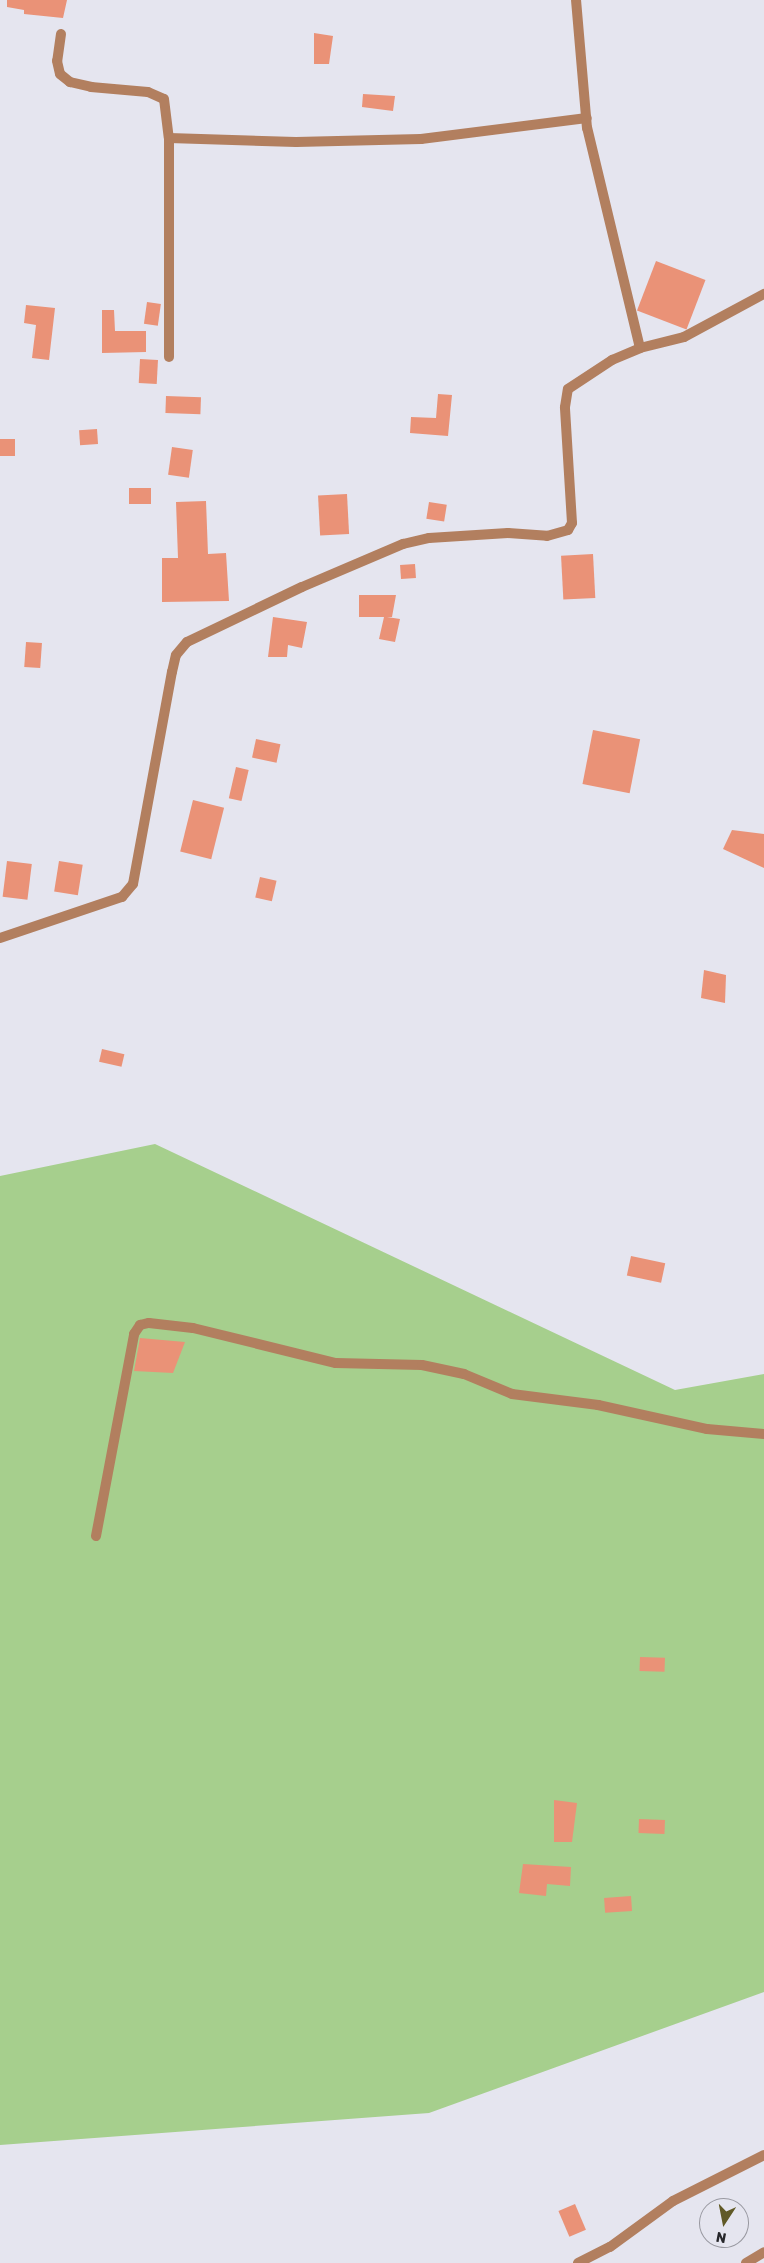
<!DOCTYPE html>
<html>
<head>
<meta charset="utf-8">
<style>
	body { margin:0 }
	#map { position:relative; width:764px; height:2263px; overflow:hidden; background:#e5e5ef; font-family:Rubik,sans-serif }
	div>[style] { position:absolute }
	.green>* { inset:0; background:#a6cf8d }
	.building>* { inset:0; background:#ea9277; transform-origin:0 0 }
	.street>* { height:10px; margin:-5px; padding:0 5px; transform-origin:5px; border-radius:5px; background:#b27f5f }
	span { translate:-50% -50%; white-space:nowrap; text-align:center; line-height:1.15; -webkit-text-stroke:5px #e5e5ef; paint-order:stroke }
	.north { position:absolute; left:699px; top:2198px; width:50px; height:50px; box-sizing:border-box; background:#e5e5ef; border:1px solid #9999a1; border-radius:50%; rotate:191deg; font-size:14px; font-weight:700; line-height:20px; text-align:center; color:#27272b }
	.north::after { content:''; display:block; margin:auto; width:18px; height:22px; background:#605926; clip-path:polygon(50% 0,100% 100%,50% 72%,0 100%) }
</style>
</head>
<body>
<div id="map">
	<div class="green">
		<i style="clip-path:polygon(155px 1144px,675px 1390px,764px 1374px,764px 1992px,429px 2113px,0 2145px,0 1176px)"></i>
	</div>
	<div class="building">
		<i style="clip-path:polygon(7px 0,67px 0,63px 18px,24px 14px,24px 10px,7px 7px)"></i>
		<i style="clip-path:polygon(314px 33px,333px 36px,329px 64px,314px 64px)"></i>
		<i style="clip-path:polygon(363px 94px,395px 96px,393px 111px,362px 107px)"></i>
		<i style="left:656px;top:261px;width:53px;height:53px;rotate:21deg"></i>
		<i style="left:147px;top:302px;width:14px;height:22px;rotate:8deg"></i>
		<i style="clip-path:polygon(26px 305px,55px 308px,49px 360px,32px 358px,36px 325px,24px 323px)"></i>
		<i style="clip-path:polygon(102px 310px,114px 310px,115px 331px,146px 331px,146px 352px,102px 353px)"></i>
		<i style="left:140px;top:359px;width:18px;height:24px;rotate:3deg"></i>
		<i style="clip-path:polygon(438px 394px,452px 395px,448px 436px,410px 433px,411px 417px,436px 418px)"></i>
		<i style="left:166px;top:396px;width:35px;height:17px;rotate:2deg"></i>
		<i style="left:97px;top:429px;width:15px;height:18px;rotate:86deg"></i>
		<i style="left:0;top:439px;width:15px;height:17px"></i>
		<i style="left:172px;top:447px;width:21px;height:28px;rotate:8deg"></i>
		<i style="left:129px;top:488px;width:22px;height:16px"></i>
		<i style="left:347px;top:494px;width:40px;height:29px;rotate:87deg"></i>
		<i style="clip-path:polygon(206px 501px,208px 554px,226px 553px,229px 601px,162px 602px,162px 558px,178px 558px,176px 502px)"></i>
		<i style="left:429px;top:502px;width:18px;height:17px;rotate:9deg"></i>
		<i style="left:593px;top:554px;width:44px;height:32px;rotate:87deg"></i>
		<i style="left:415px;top:564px;width:14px;height:15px;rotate:86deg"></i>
		<i style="clip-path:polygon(359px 595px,396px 595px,392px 617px,387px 617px,400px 619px,395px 642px,379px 639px,384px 617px,359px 617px)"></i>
		<i style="clip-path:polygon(273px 617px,307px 622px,302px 648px,288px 645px,287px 657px,268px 657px)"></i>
		<i style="left:26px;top:642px;width:16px;height:25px;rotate:4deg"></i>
		<i style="left:593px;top:730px;width:48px;height:55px;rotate:11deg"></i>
		<i style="left:256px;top:739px;width:25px;height:19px;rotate:12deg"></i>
		<i style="left:236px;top:767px;width:13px;height:32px;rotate:13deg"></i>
		<i style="left:193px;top:800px;width:32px;height:53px;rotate:14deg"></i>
		<i style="clip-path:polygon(732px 830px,764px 834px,764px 868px,723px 849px)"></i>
		<i style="left:7px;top:861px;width:25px;height:36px;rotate:7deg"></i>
		<i style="left:59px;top:861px;width:24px;height:31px;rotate:9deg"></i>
		<i style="left:260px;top:877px;width:17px;height:21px;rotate:13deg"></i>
		<i style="clip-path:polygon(704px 970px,726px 975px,725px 1003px,701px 998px)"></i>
		<i style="left:102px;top:1049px;width:23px;height:13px;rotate:13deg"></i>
		<i style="left:631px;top:1256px;width:35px;height:20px;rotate:12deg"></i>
		<i style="clip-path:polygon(140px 1338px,185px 1342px,173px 1373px,134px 1371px)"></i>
		<i style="left:640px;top:1657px;width:25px;height:14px;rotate:2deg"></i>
		<i style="clip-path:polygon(554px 1800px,577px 1803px,572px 1842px,554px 1842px)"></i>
		<i style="left:639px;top:1819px;width:26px;height:14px;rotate:2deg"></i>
		<i style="clip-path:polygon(523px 1864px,571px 1867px,570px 1886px,547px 1884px,546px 1896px,519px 1893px)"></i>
		<i style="left:631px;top:1896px;width:15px;height:27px;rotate:86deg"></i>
		<i style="left:575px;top:2204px;width:28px;height:18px;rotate:67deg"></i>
	</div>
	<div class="street">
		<i style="left:61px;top:34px;width:27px;rotate:98deg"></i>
		<i style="left:57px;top:61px;width:13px;rotate:77deg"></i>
		<i style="left:60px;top:74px;width:13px;rotate:39deg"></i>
		<i style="left:70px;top:82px;width:22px;rotate:13deg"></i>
		<i style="left:91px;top:87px;width:57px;rotate:5deg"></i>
		<i style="left:148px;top:92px;width:17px;rotate:24deg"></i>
		<i style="left:164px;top:99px;width:39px;rotate:83deg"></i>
		<i style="left:640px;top:348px;width:45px;rotate:-14deg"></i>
		<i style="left:684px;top:337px;width:91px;rotate:-28.3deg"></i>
		<i style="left:169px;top:357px;width:219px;rotate:-90deg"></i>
		<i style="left:169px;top:138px;width:127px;rotate:1.8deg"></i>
		<i style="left:296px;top:142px;width:125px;rotate:-1.4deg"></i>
		<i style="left:421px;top:139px;width:167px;rotate:-7.2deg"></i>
		<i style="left:0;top:938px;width:129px;rotate:-18.6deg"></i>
		<i style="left:122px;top:897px;width:17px;rotate:-50deg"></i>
		<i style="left:133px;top:884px;width:216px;rotate:-79.6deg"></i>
		<i style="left:172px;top:672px;width:17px;rotate:-77deg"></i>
		<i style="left:176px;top:655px;width:17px;rotate:-50deg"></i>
		<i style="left:187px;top:642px;width:127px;rotate:-25.6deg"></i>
		<i style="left:302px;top:587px;width:110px;rotate:-23.1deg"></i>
		<i style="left:403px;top:544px;width:27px;rotate:-13deg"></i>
		<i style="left:429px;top:538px;width:79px;rotate:-3.6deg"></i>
		<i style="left:508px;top:533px;width:39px;rotate:4deg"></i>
		<i style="left:547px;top:536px;width:22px;rotate:-16deg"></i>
		<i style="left:568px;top:530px;width:8px;rotate:-60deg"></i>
		<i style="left:572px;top:523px;width:116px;rotate:-93.5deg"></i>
		<i style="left:565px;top:407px;width:18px;rotate:-81deg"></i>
		<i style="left:568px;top:389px;width:53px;rotate:-33.4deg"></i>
		<i style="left:612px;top:360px;width:30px;rotate:-23deg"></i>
		<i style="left:640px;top:348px;width:226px;rotate:-103.5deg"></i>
		<i style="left:587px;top:128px;width:128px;rotate:-94.9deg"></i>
		<i style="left:96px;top:1536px;width:206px;rotate:-79.3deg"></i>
		<i style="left:134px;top:1334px;width:11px;rotate:-56deg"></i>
		<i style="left:140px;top:1325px;width:9px;rotate:-13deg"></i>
		<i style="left:149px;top:1323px;width:44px;rotate:6.5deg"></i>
		<i style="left:193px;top:1328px;width:147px;rotate:13.8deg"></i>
		<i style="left:336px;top:1363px;width:86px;rotate:1.3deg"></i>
		<i style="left:422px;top:1365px;width:43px;rotate:12.1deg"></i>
		<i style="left:464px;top:1374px;width:52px;rotate:22.6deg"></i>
		<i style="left:512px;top:1394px;width:87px;rotate:7.3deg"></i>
		<i style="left:598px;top:1405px;width:112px;rotate:12.4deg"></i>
		<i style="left:707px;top:1429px;width:57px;rotate:5deg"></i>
		<i style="left:578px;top:2263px;width:36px;rotate:-27deg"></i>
		<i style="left:610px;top:2247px;width:78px;rotate:-36.1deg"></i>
		<i style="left:673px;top:2201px;width:102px;rotate:-26.8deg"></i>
		<i style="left:746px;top:2263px;width:21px;rotate:-31deg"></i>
	</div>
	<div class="north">N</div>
</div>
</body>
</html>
